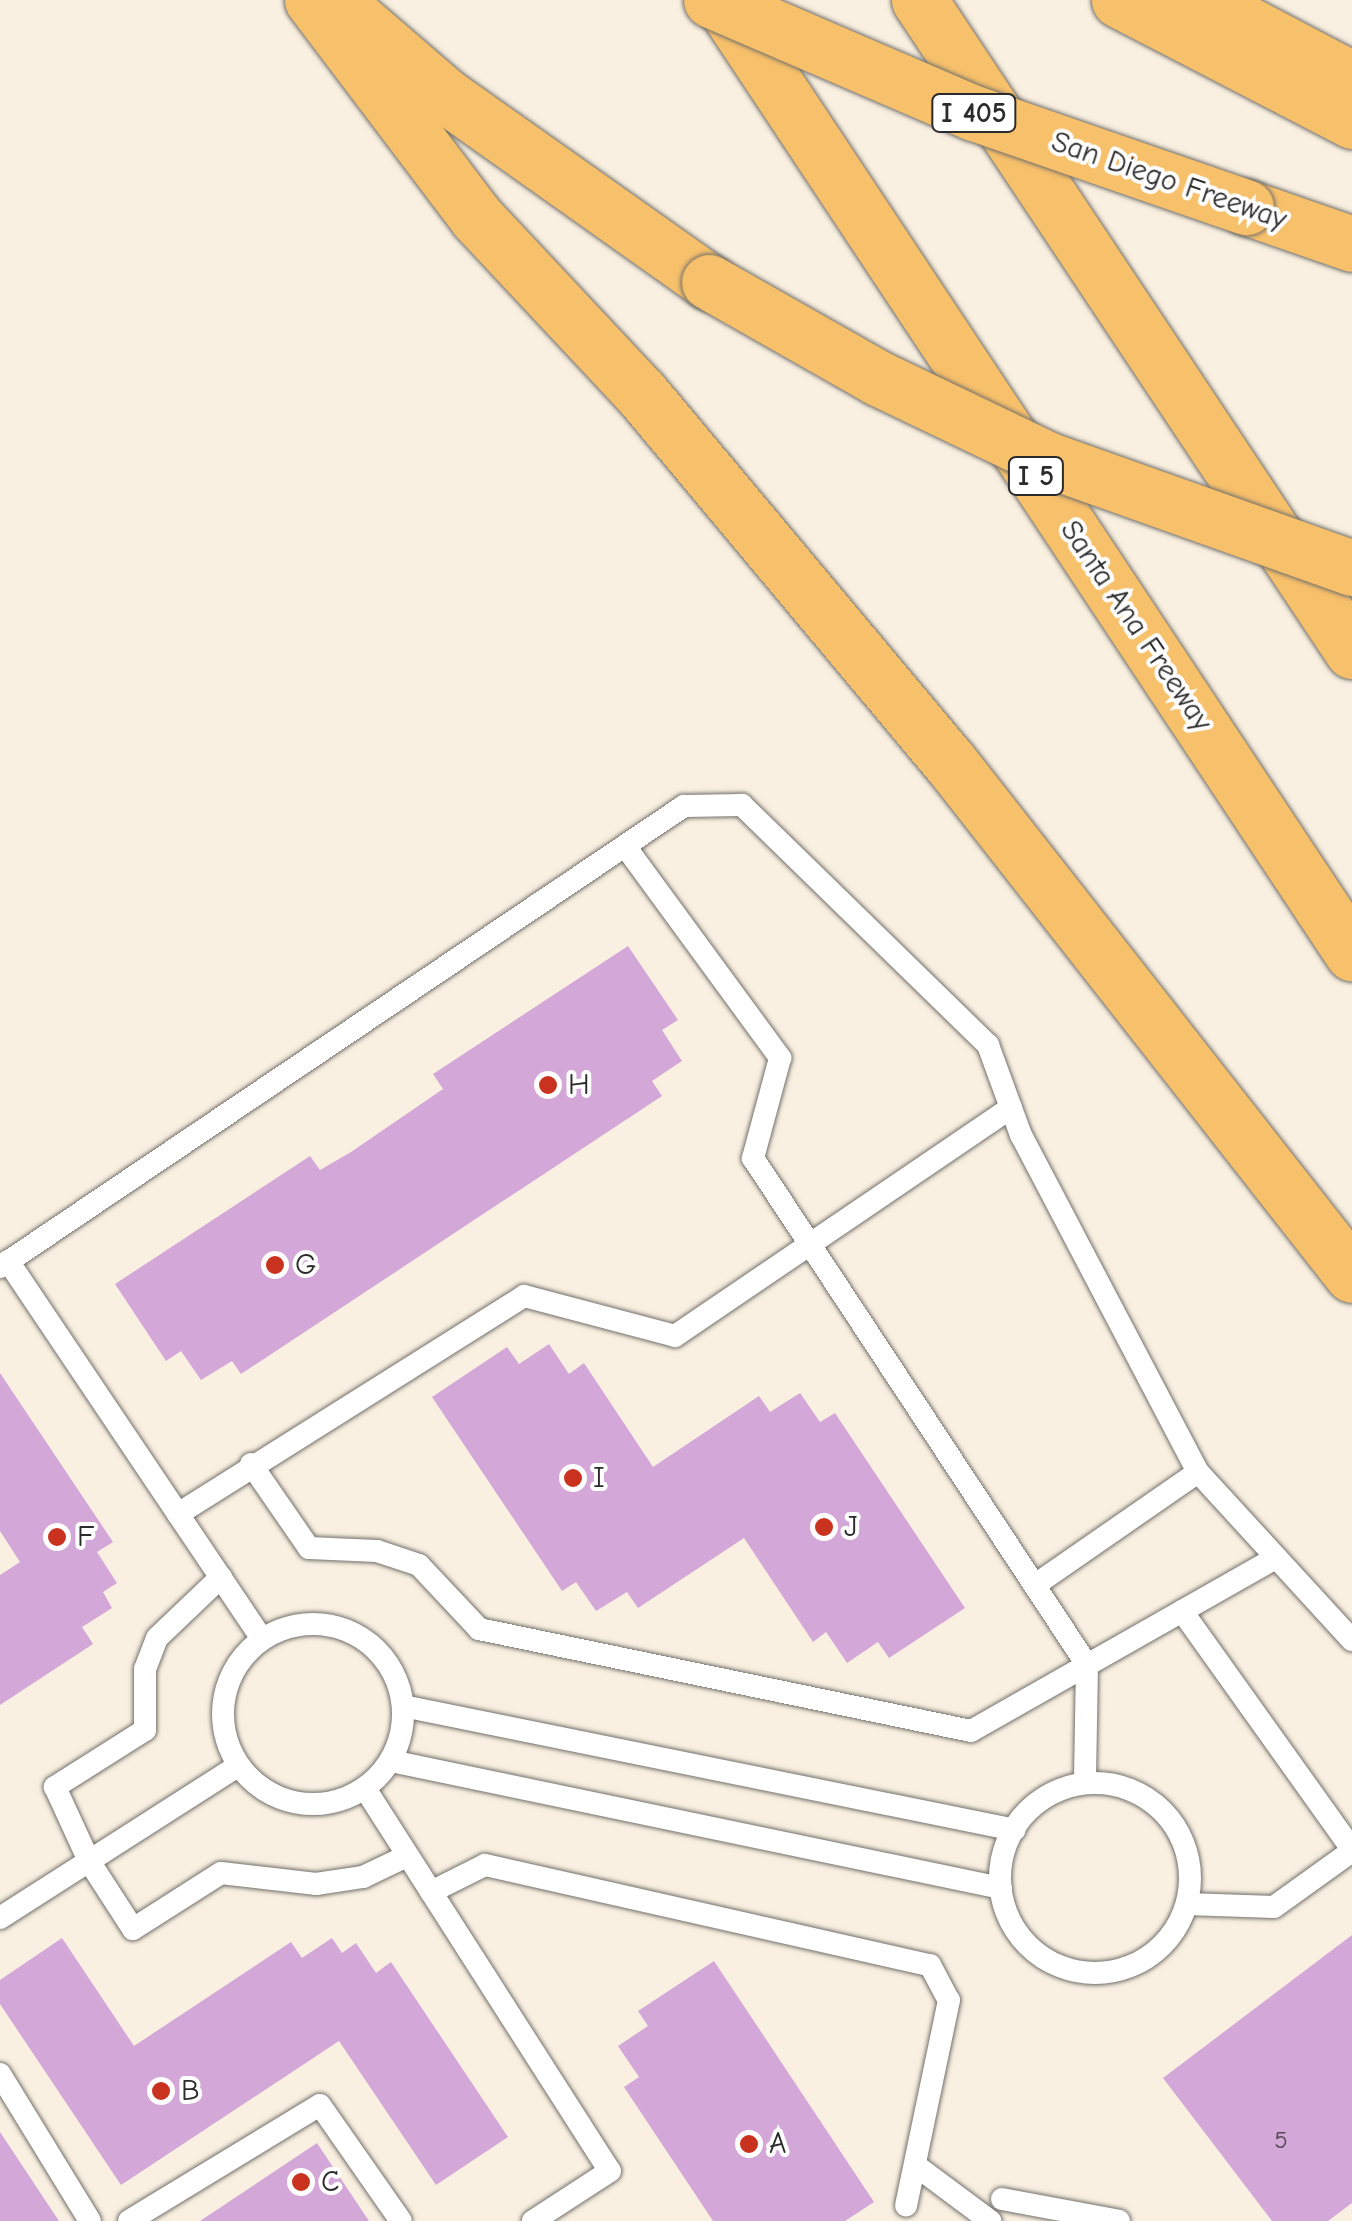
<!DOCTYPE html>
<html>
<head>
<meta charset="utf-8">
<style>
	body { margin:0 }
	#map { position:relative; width:1352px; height:2221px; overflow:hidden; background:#f9f0e1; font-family:"Comic Neue",sans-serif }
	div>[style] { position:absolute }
	.building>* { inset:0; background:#d4a7d9 }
	.roads { filter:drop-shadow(0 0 2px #73706b) drop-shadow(0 0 2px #73706b) }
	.service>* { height:22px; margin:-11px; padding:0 11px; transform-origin:11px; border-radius:11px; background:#fff }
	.service>.ring { margin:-11px; padding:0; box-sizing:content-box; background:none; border:22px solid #fff; border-radius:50% }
	.motorway>* { height:55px; margin:-27.5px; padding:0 27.5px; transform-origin:27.5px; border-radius:27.5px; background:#f7c06b }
	.bridges { filter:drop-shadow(0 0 2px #73706b) drop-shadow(0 0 2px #73706b) }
	.motorway-bridge>* { height:55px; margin:-27.5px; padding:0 27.5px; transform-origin:27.5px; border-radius:27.5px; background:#f7c06b }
	.dots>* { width:28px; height:28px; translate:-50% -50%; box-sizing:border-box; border:5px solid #fff; border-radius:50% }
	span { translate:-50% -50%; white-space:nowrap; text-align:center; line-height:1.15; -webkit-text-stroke:8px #fff; paint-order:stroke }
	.number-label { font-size:25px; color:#554a56 }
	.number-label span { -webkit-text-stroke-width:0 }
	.shield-label span { padding:2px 8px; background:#fff; border:2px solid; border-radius:8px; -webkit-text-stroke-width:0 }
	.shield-label { font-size:28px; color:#2b2b2b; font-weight:700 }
	.street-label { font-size:30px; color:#2b2b2b }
	.poi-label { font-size:30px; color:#2b2b2b }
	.left { translate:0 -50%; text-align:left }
</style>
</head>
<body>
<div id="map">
	<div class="building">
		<i style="clip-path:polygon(628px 946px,678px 1020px,662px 1030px,682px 1061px,652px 1081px,662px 1096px,241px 1374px,232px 1361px,201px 1380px,181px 1351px,166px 1361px,115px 1284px,310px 1156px,320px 1170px,351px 1152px,443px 1089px,433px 1074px)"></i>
		<i style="clip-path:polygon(549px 1344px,569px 1374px,584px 1363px,653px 1467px,759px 1396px,770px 1412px,800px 1393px,820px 1422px,835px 1413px,965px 1608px,889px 1658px,878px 1642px,847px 1663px,826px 1632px,813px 1642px,744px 1538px,638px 1608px,627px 1592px,596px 1611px,576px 1582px,562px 1591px,432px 1397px,507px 1347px,519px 1364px)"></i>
		<i style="clip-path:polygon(0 1373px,113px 1542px,97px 1552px,117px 1583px,103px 1592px,112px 1608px,82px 1627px,93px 1644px,0 1705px,0 1575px,20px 1562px,0 1531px)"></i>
		<i style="clip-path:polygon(1352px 1935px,1352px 2203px,1328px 2221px,1272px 2221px,1163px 2078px)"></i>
		<i style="clip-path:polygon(62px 1938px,134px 2046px,291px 1942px,302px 1958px,332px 1938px,342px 1953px,356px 1943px,376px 1973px,391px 1962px,508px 2137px,436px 2185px,339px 2041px,121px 2185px,0 2004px,0 1980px)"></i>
		<i style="clip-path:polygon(714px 1961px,874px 2202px,845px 2221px,713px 2221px,624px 2087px,639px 2077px,618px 2046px,648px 2026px,638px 2011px)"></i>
		<i style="clip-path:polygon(0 2132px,59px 2221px,0 2221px)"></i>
		<i style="clip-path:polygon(317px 2143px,369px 2221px,200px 2221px)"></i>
	</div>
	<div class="roads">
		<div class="service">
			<i style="left:625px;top:846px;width:263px;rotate:53.8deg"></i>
			<i style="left:780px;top:1058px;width:104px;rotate:105.1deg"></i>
			<i style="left:753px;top:1158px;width:607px;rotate:56.62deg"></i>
			<i style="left:1087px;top:1665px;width:118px;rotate:91deg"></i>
			<i style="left:8px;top:1261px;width:455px;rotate:56.1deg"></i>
			<i style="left:0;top:1267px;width:825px;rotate:-33.98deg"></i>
			<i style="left:684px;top:806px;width:58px;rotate:-1deg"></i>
			<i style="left:742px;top:805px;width:344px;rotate:44.3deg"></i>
			<i style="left:988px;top:1045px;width:96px;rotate:69.9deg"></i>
			<i style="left:1021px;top:1135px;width:381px;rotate:62.3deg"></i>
			<i style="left:1198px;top:1472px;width:228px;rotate:47.5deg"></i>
			<i style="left:251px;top:1464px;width:102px;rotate:55.4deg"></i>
			<i style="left:309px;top:1548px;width:68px;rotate:2.5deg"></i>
			<i style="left:377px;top:1551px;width:44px;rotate:18.4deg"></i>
			<i style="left:419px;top:1565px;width:88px;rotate:46.8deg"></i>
			<i style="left:479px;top:1629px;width:502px;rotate:11.71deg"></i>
			<i style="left:971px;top:1731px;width:351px;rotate:-29.6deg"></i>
			<i style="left:178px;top:1514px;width:409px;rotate:-32.2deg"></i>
			<i style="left:524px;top:1296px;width:156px;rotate:14.8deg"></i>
			<i style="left:675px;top:1336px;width:406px;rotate:-34.2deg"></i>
			<i style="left:221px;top:1577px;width:88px;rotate:136.4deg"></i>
			<i style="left:157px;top:1638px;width:33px;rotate:111deg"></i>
			<i style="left:145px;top:1669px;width:61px;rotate:90deg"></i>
			<i style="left:145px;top:1730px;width:107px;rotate:147.7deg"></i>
			<i style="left:55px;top:1787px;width:81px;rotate:65.3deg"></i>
			<i style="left:89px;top:1861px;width:81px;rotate:57.1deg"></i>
			<i style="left:133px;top:1929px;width:104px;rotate:-32.5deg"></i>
			<i style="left:221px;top:1873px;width:96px;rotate:6.6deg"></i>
			<i style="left:316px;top:1884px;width:48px;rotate:-8.5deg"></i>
			<i style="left:363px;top:1877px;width:49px;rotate:-25.5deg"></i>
			<i style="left:1035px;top:1585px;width:198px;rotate:-34.7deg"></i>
			<i style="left:1182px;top:1611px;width:292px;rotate:54.5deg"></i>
			<i class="ring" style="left:223px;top:1624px;width:158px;height:158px"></i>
			<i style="left:403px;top:1706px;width:624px;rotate:11.45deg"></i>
			<i style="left:391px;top:1761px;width:623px;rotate:11.76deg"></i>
			<i class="ring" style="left:1000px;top:1783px;width:168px;height:168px"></i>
			<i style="left:366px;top:1790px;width:452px;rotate:57.4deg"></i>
			<i style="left:610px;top:2171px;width:92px;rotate:147deg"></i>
			<i style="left:431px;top:1892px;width:60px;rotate:-26.6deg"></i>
			<i style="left:485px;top:1865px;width:456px;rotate:12.7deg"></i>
			<i style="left:930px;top:1965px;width:40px;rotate:62deg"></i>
			<i style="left:949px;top:2000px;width:210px;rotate:101.8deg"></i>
			<i style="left:1187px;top:1904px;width:87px;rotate:2deg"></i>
			<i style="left:1274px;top:1907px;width:96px;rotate:-35.7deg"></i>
			<i style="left:0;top:1918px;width:279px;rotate:-32.6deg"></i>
			<i style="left:0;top:2074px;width:172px;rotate:58.5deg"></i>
			<i style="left:915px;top:2165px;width:94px;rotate:36.7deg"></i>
			<i style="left:1002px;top:2199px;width:119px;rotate:10.6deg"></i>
			<i style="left:129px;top:2221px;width:223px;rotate:-31.3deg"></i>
			<i style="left:320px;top:2105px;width:141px;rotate:55.1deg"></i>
		</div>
		<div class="motorway">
			<i style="left:312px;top:0;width:273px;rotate:52.9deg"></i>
			<i style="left:477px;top:218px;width:240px;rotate:46.9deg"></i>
			<i style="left:641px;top:393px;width:480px;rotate:50.1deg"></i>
			<i style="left:949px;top:761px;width:653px;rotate:51.9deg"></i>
			<i style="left:720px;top:0;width:1144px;rotate:56.45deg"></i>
			<i style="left:919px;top:0;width:782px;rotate:56.37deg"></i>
			<i style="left:1119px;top:0;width:263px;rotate:27.4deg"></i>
			<i style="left:1202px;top:0;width:170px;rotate:27.8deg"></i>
			<i style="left:352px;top:15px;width:124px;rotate:40.8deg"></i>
			<i style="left:446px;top:96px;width:322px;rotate:35.3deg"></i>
			<i style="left:1246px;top:207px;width:112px;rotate:19.2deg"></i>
		</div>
	</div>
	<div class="bridges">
		<div class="motorway-bridge">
			<i style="left:711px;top:0;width:286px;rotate:23.3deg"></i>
			<i style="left:974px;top:113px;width:288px;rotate:19.1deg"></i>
			<i style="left:709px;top:282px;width:194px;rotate:29.6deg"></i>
			<i style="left:878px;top:378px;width:190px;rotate:25.6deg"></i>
			<i style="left:1049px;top:460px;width:322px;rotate:19.6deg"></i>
		</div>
	</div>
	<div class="dots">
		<i style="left:548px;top:1085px;background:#c8321e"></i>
		<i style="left:275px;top:1265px;background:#c8321e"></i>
		<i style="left:573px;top:1478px;background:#c8321e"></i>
		<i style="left:824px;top:1527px;background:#c8321e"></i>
		<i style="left:57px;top:1537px;background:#c8321e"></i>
		<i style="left:161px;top:2091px;background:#c8321e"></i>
		<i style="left:749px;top:2144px;background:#c8321e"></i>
		<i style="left:301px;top:2182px;background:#c8321e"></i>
	</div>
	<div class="number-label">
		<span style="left:1281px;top:2140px">5</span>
	</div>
	<div class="shield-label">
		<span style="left:974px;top:113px">I 405</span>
		<span style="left:1036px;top:476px">I 5</span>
	</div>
	<div class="street-label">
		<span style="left:1169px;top:181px;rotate:19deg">San Diego Freeway</span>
		<span style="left:1136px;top:626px;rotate:56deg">Santa Ana Freeway</span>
	</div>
	<div class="poi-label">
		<span class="left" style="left:568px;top:1085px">H</span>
		<span class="left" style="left:295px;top:1265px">G</span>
		<span class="left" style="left:593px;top:1478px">I</span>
		<span class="left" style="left:844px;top:1527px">J</span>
		<span class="left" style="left:77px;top:1537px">F</span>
		<span class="left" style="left:181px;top:2091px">B</span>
		<span class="left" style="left:769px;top:2144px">A</span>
		<span class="left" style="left:321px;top:2182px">C</span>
	</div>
</div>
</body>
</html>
